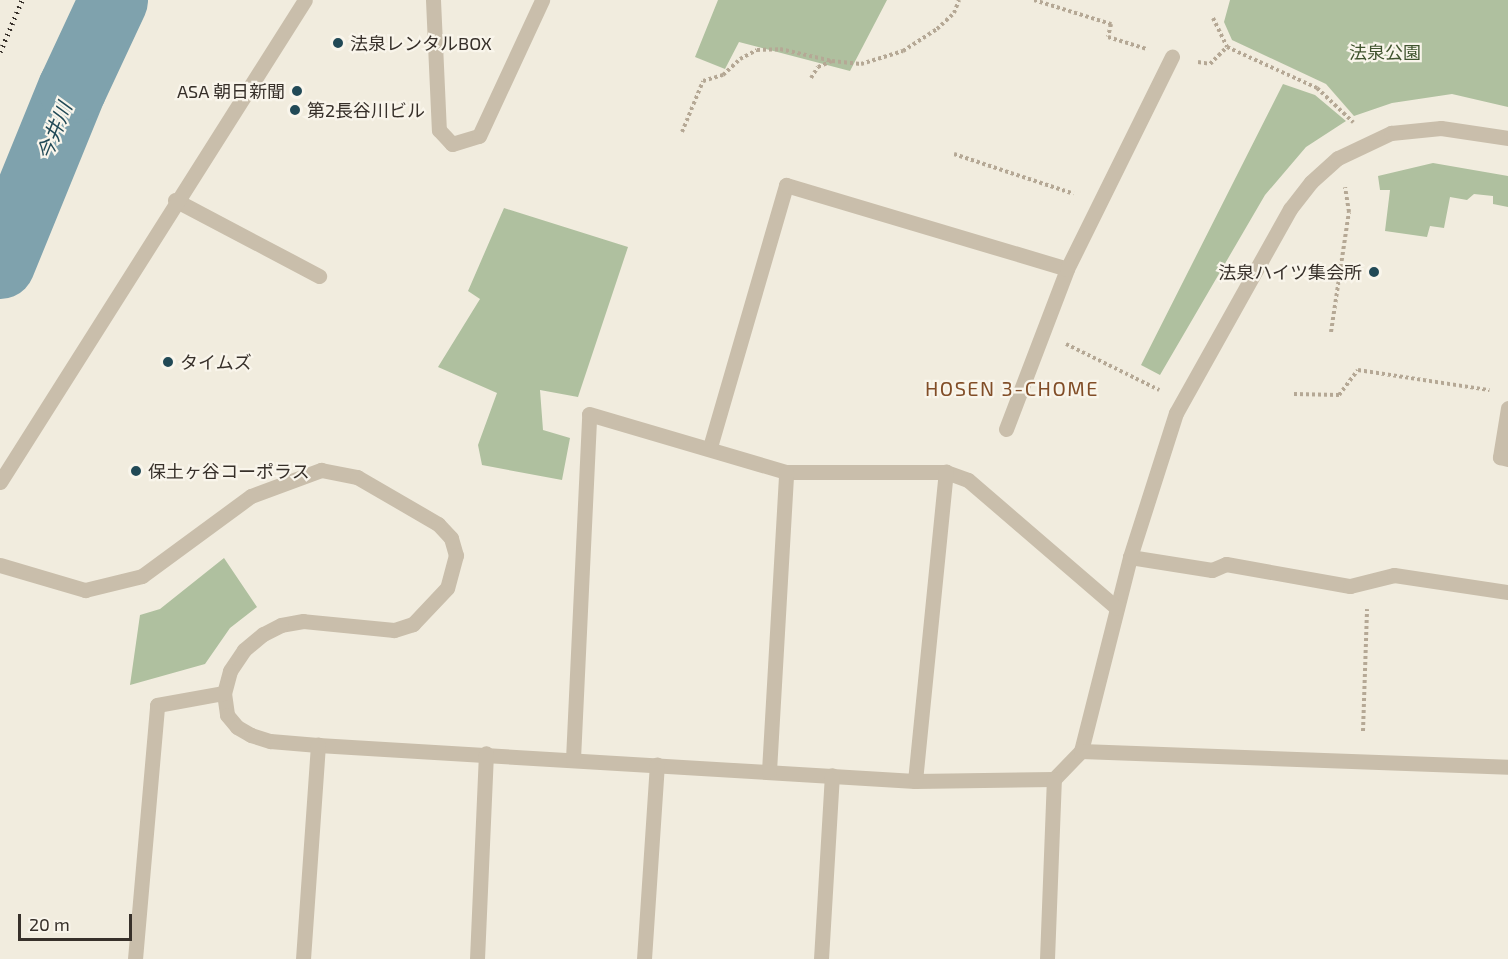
<!DOCTYPE html>
<html>
<head>
<meta charset="utf-8">
<style>
	body { margin:0 }
	#map { position:relative; width:1508px; height:959px; overflow:hidden; background:#f1ecde; font-family:"Exo 2","Noto Sans JP",sans-serif }
	div>[style] { position:absolute }
	.green>* { inset:0; background:#afc09f }
	.river>* { height:69px; margin:-34.5px; padding:0 34.5px; transform-origin:34.5px; border-radius:34.5px; background:#7fa2ad }
	.path>* { height:4px; margin-top:-2px; transform-origin:0; background:repeating-linear-gradient(90deg,#b5a895 0 3px,transparent 0 6px) }
	.service>* { height:15px; margin:-7.5px; padding:0 7.5px; transform-origin:7.5px; border-radius:7.5px; background:#c9beab }
	.minor>* { height:15px; margin:-7.5px; padding:0 7.5px; transform-origin:7.5px; border-radius:7.5px; background:#c9beab }
	.tertiary>* { height:15px; margin:-7.5px; padding:0 7.5px; transform-origin:7.5px; border-radius:7.5px; background:#c9beab }
	.rail>* { height:4.5px; margin-top:-2.25px; transform-origin:0; background:repeating-linear-gradient(90deg,#37302a 0 1.5px,transparent 0 6px) }
	.dots>* { width:16px; height:16px; translate:-50% -50%; box-sizing:border-box; border:3px solid #f9f5eb; border-radius:50% }
	span { translate:-50% -50%; white-space:nowrap; text-align:center; line-height:1.15; -webkit-text-stroke:4.5px #f9f5eb; paint-order:stroke }
	.poi-label { font-size:18px; color:#37302a }
	.left { translate:0 -50%; text-align:left }
	.right { translate:-100% -50%; text-align:right }
	.park-label { font-size:18px; color:#40542f }
	.water-label { font-size:20px; color:#214956; font-style:italic }
	.neighbourhood-label { font-size:20px; color:#814d27; letter-spacing:1.5px }
	.scale { position:absolute; left:18px; top:914px; width:114px; height:27px; box-sizing:border-box; border:3px solid #37302a; border-top:0; padding-left:8px; font-size:18px; line-height:21px; white-space:nowrap; color:#37302a; -webkit-text-stroke:4px #f9f5eb; paint-order:stroke }
</style>
</head>
<body>
<div id="map">
	<div class="green">
		<i style="clip-path:polygon(718px 0,887px 0,850px 71px,739px 42px,725px 69px,695px 57px)"></i>
		<i style="clip-path:polygon(1230px 0,1508px 0,1508px 107px,1452px 94px,1392px 103px,1354px 116px,1326px 84px,1232px 40px,1224px 22px)"></i>
		<i style="clip-path:polygon(1283px 84px,1315px 95px,1346px 121px,1306px 147px,1265px 195px,1160px 375px,1141px 365px)"></i>
		<i style="clip-path:polygon(1433px 163px,1508px 176px,1508px 207px,1493px 204px,1493px 196px,1474px 194px,1467px 200px,1450px 197px,1444px 228px,1430px 226px,1427px 237px,1385px 231px,1390px 190px,1380px 190px,1378px 176px)"></i>
		<i style="clip-path:polygon(504px 208px,628px 247px,578px 397px,540px 390px,543px 430px,570px 438px,562px 480px,482px 465px,478px 445px,497px 393px,438px 367px,480px 299px,468px 291px)"></i>
		<i style="clip-path:polygon(224px 558px,257px 607px,230px 628px,205px 664px,130px 685px,140px 615px,160px 609px)"></i>
	</div>
	<div class="river">
		<i style="left:0;top:264px;width:190px;rotate:-67.8deg"></i>
		<i style="left:72px;top:88px;width:97px;rotate:-65deg"></i>
	</div>
	<div class="path">
		<i style="left:1034px;top:0;width:81px;rotate:17.3deg"></i>
		<i style="left:1111px;top:24px;width:13px;rotate:103deg"></i>
		<i style="left:1108px;top:37px;width:41px;rotate:17.1deg"></i>
		<i style="left:1213px;top:18px;width:32px;rotate:64deg"></i>
		<i style="left:1198px;top:62px;width:12px;rotate:9deg"></i>
		<i style="left:1210px;top:64px;width:24px;rotate:-45deg"></i>
		<i style="left:1227px;top:47px;width:99px;rotate:24.5deg"></i>
		<i style="left:1317px;top:88px;width:50px;rotate:43.4deg"></i>
		<i style="left:811px;top:78px;width:13px;rotate:-58deg"></i>
		<i style="left:818px;top:67px;width:15px;rotate:-23deg"></i>
		<i style="left:832px;top:61px;width:29px;rotate:6deg"></i>
		<i style="left:861px;top:64px;width:44px;rotate:-17.2deg"></i>
		<i style="left:903px;top:51px;width:40px;rotate:-32.9deg"></i>
		<i style="left:937px;top:29px;width:23px;rotate:-43deg"></i>
		<i style="left:954px;top:13px;width:14px;rotate:-69deg"></i>
		<i style="left:682px;top:132px;width:55px;rotate:-67.6deg"></i>
		<i style="left:703px;top:81px;width:21px;rotate:-17deg"></i>
		<i style="left:723px;top:75px;width:23px;rotate:-43deg"></i>
		<i style="left:740px;top:59px;width:19px;rotate:-28deg"></i>
		<i style="left:757px;top:50px;width:23px;rotate:-2deg"></i>
		<i style="left:780px;top:49px;width:53px;rotate:13deg"></i>
		<i style="left:954px;top:154px;width:126px;rotate:18.4deg"></i>
		<i style="left:1331px;top:332px;width:121px;rotate:-81.5deg"></i>
		<i style="left:1349px;top:212px;width:25px;rotate:-99deg"></i>
		<i style="left:1066px;top:344px;width:104px;rotate:26.3deg"></i>
		<i style="left:1294px;top:394px;width:45px;rotate:1.3deg"></i>
		<i style="left:1339px;top:395px;width:31px;rotate:-53deg"></i>
		<i style="left:1358px;top:370px;width:133px;rotate:8.7deg"></i>
		<i style="left:1363px;top:731px;width:122px;rotate:-88.1deg"></i>
	</div>
	<div class="service">
		<i style="left:1508px;top:408px;width:50px;rotate:99.3deg"></i>
		<i style="left:1500px;top:457px;width:8px;rotate:14deg"></i>
		<i style="left:1006px;top:429px;width:171px;rotate:-69.1deg"></i>
		<i style="left:710px;top:447px;width:273px;rotate:-73.8deg"></i>
		<i style="left:786px;top:185px;width:293px;rotate:16.6deg"></i>
		<i style="left:1067px;top:269px;width:237px;rotate:-63.7deg"></i>
		<i style="left:1130px;top:557px;width:83px;rotate:9deg"></i>
		<i style="left:1212px;top:570px;width:15px;rotate:-23deg"></i>
		<i style="left:1226px;top:564px;width:126px;rotate:10.1deg"></i>
		<i style="left:1350px;top:586px;width:45px;rotate:-14deg"></i>
		<i style="left:1394px;top:575px;width:115px;rotate:8.5deg"></i>
	</div>
	<div class="minor">
		<i style="left:433px;top:0;width:130px;rotate:87.4deg"></i>
		<i style="left:439px;top:130px;width:19px;rotate:47deg"></i>
		<i style="left:452px;top:144px;width:28px;rotate:-17deg"></i>
		<i style="left:479px;top:136px;width:150px;rotate:-65.1deg"></i>
		<i style="left:175px;top:200px;width:163px;rotate:27.8deg"></i>
		<i style="left:0;top:565px;width:89px;rotate:16.4deg"></i>
		<i style="left:85px;top:590px;width:59px;rotate:-13.8deg"></i>
		<i style="left:142px;top:576px;width:135px;rotate:-36.3deg"></i>
		<i style="left:251px;top:496px;width:75px;rotate:-20.4deg"></i>
		<i style="left:321px;top:470px;width:37px;rotate:11deg"></i>
		<i style="left:357px;top:477px;width:94px;rotate:30.1deg"></i>
		<i style="left:438px;top:524px;width:19px;rotate:47deg"></i>
		<i style="left:451px;top:538px;width:18px;rotate:74deg"></i>
		<i style="left:456px;top:555px;width:34px;rotate:105deg"></i>
		<i style="left:447px;top:588px;width:50px;rotate:133.4deg"></i>
		<i style="left:413px;top:624px;width:20px;rotate:162deg"></i>
		<i style="left:394px;top:630px;width:91px;rotate:-174.4deg"></i>
		<i style="left:303px;top:621px;width:22px;rotate:170deg"></i>
		<i style="left:281px;top:625px;width:20px;rotate:153deg"></i>
		<i style="left:263px;top:634px;width:25px;rotate:140deg"></i>
		<i style="left:244px;top:650px;width:25px;rotate:124deg"></i>
		<i style="left:230px;top:671px;width:23px;rotate:105deg"></i>
		<i style="left:224px;top:693px;width:22px;rotate:82deg"></i>
		<i style="left:227px;top:715px;width:16px;rotate:50deg"></i>
		<i style="left:237px;top:727px;width:16px;rotate:30deg"></i>
		<i style="left:251px;top:735px;width:20px;rotate:18deg"></i>
		<i style="left:270px;top:741px;width:48px;rotate:4.8deg"></i>
		<i style="left:318px;top:745px;width:598px;rotate:3.45deg"></i>
		<i style="left:915px;top:781px;width:139px;rotate:-0.8deg"></i>
		<i style="left:1054px;top:779px;width:39px;rotate:-46deg"></i>
		<i style="left:1081px;top:751px;width:200px;rotate:-75.8deg"></i>
		<i style="left:1130px;top:557px;width:151px;rotate:-72.3deg"></i>
		<i style="left:1176px;top:413px;width:234px;rotate:-60.8deg"></i>
		<i style="left:1290px;top:209px;width:34px;rotate:-52deg"></i>
		<i style="left:1311px;top:182px;width:36px;rotate:-42deg"></i>
		<i style="left:1338px;top:158px;width:59px;rotate:-25.3deg"></i>
		<i style="left:1391px;top:133px;width:50px;rotate:-5.7deg"></i>
		<i style="left:1441px;top:128px;width:68px;rotate:8.5deg"></i>
		<i style="left:1081px;top:751px;width:427px;rotate:2.1deg"></i>
		<i style="left:573px;top:759px;width:345px;rotate:-87.3deg"></i>
		<i style="left:589px;top:414px;width:205px;rotate:16.4deg"></i>
		<i style="left:786px;top:472px;width:160px"></i>
		<i style="left:946px;top:472px;width:23px;rotate:20deg"></i>
		<i style="left:968px;top:480px;width:196px;rotate:40.7deg"></i>
		<i style="left:769px;top:771px;width:299px;rotate:-86.7deg"></i>
		<i style="left:915px;top:781px;width:311px;rotate:-84.3deg"></i>
		<i style="left:135px;top:959px;width:255px;rotate:-85deg"></i>
		<i style="left:157px;top:705px;width:68px;rotate:-10.2deg"></i>
		<i style="left:303px;top:959px;width:215px;rotate:-86deg"></i>
		<i style="left:477px;top:959px;width:206px;rotate:-87.5deg"></i>
		<i style="left:644px;top:959px;width:195px;rotate:-86.2deg"></i>
		<i style="left:821px;top:959px;width:184px;rotate:-86.6deg"></i>
		<i style="left:1047px;top:959px;width:180px;rotate:-87.8deg"></i>
	</div>
	<div class="tertiary">
		<i style="left:0;top:482px;width:570px;rotate:-57.68deg"></i>
	</div>
	<div class="rail">
		<i style="left:0;top:52px;width:56px;rotate:-67.1deg"></i>
	</div>
	<div class="dots">
		<i style="left:338px;top:43px;background:#214956"></i>
		<i style="left:297px;top:91px;background:#214956"></i>
		<i style="left:295px;top:110px;background:#214956"></i>
		<i style="left:1374px;top:272px;background:#214956"></i>
		<i style="left:168px;top:362px;background:#214956"></i>
		<i style="left:136px;top:471px;background:#214956"></i>
	</div>
	<div class="poi-label">
		<span class="left" style="left:350px;top:43px">法泉レンタルBOX</span>
		<span class="right" style="left:285px;top:91px">ASA 朝日新聞</span>
		<span class="left" style="left:307px;top:110px">第2長谷川ビル</span>
		<span class="right" style="left:1362px;top:272px">法泉ハイツ集会所</span>
		<span class="left" style="left:180px;top:362px">タイムズ</span>
		<span class="left" style="left:148px;top:471px">保土ヶ谷コーポラス</span>
	</div>
	<div class="park-label">
		<span style="left:1385px;top:52px">法泉公園</span>
	</div>
	<div class="water-label">
		<span style="left:54px;top:131px;rotate:-68deg">今井川</span>
	</div>
	<div class="neighbourhood-label">
		<span style="left:1012px;top:388px">HOSEN 3-CHOME</span>
	</div>
	<div class="scale">20 m</div>
</div>
</body>
</html>
